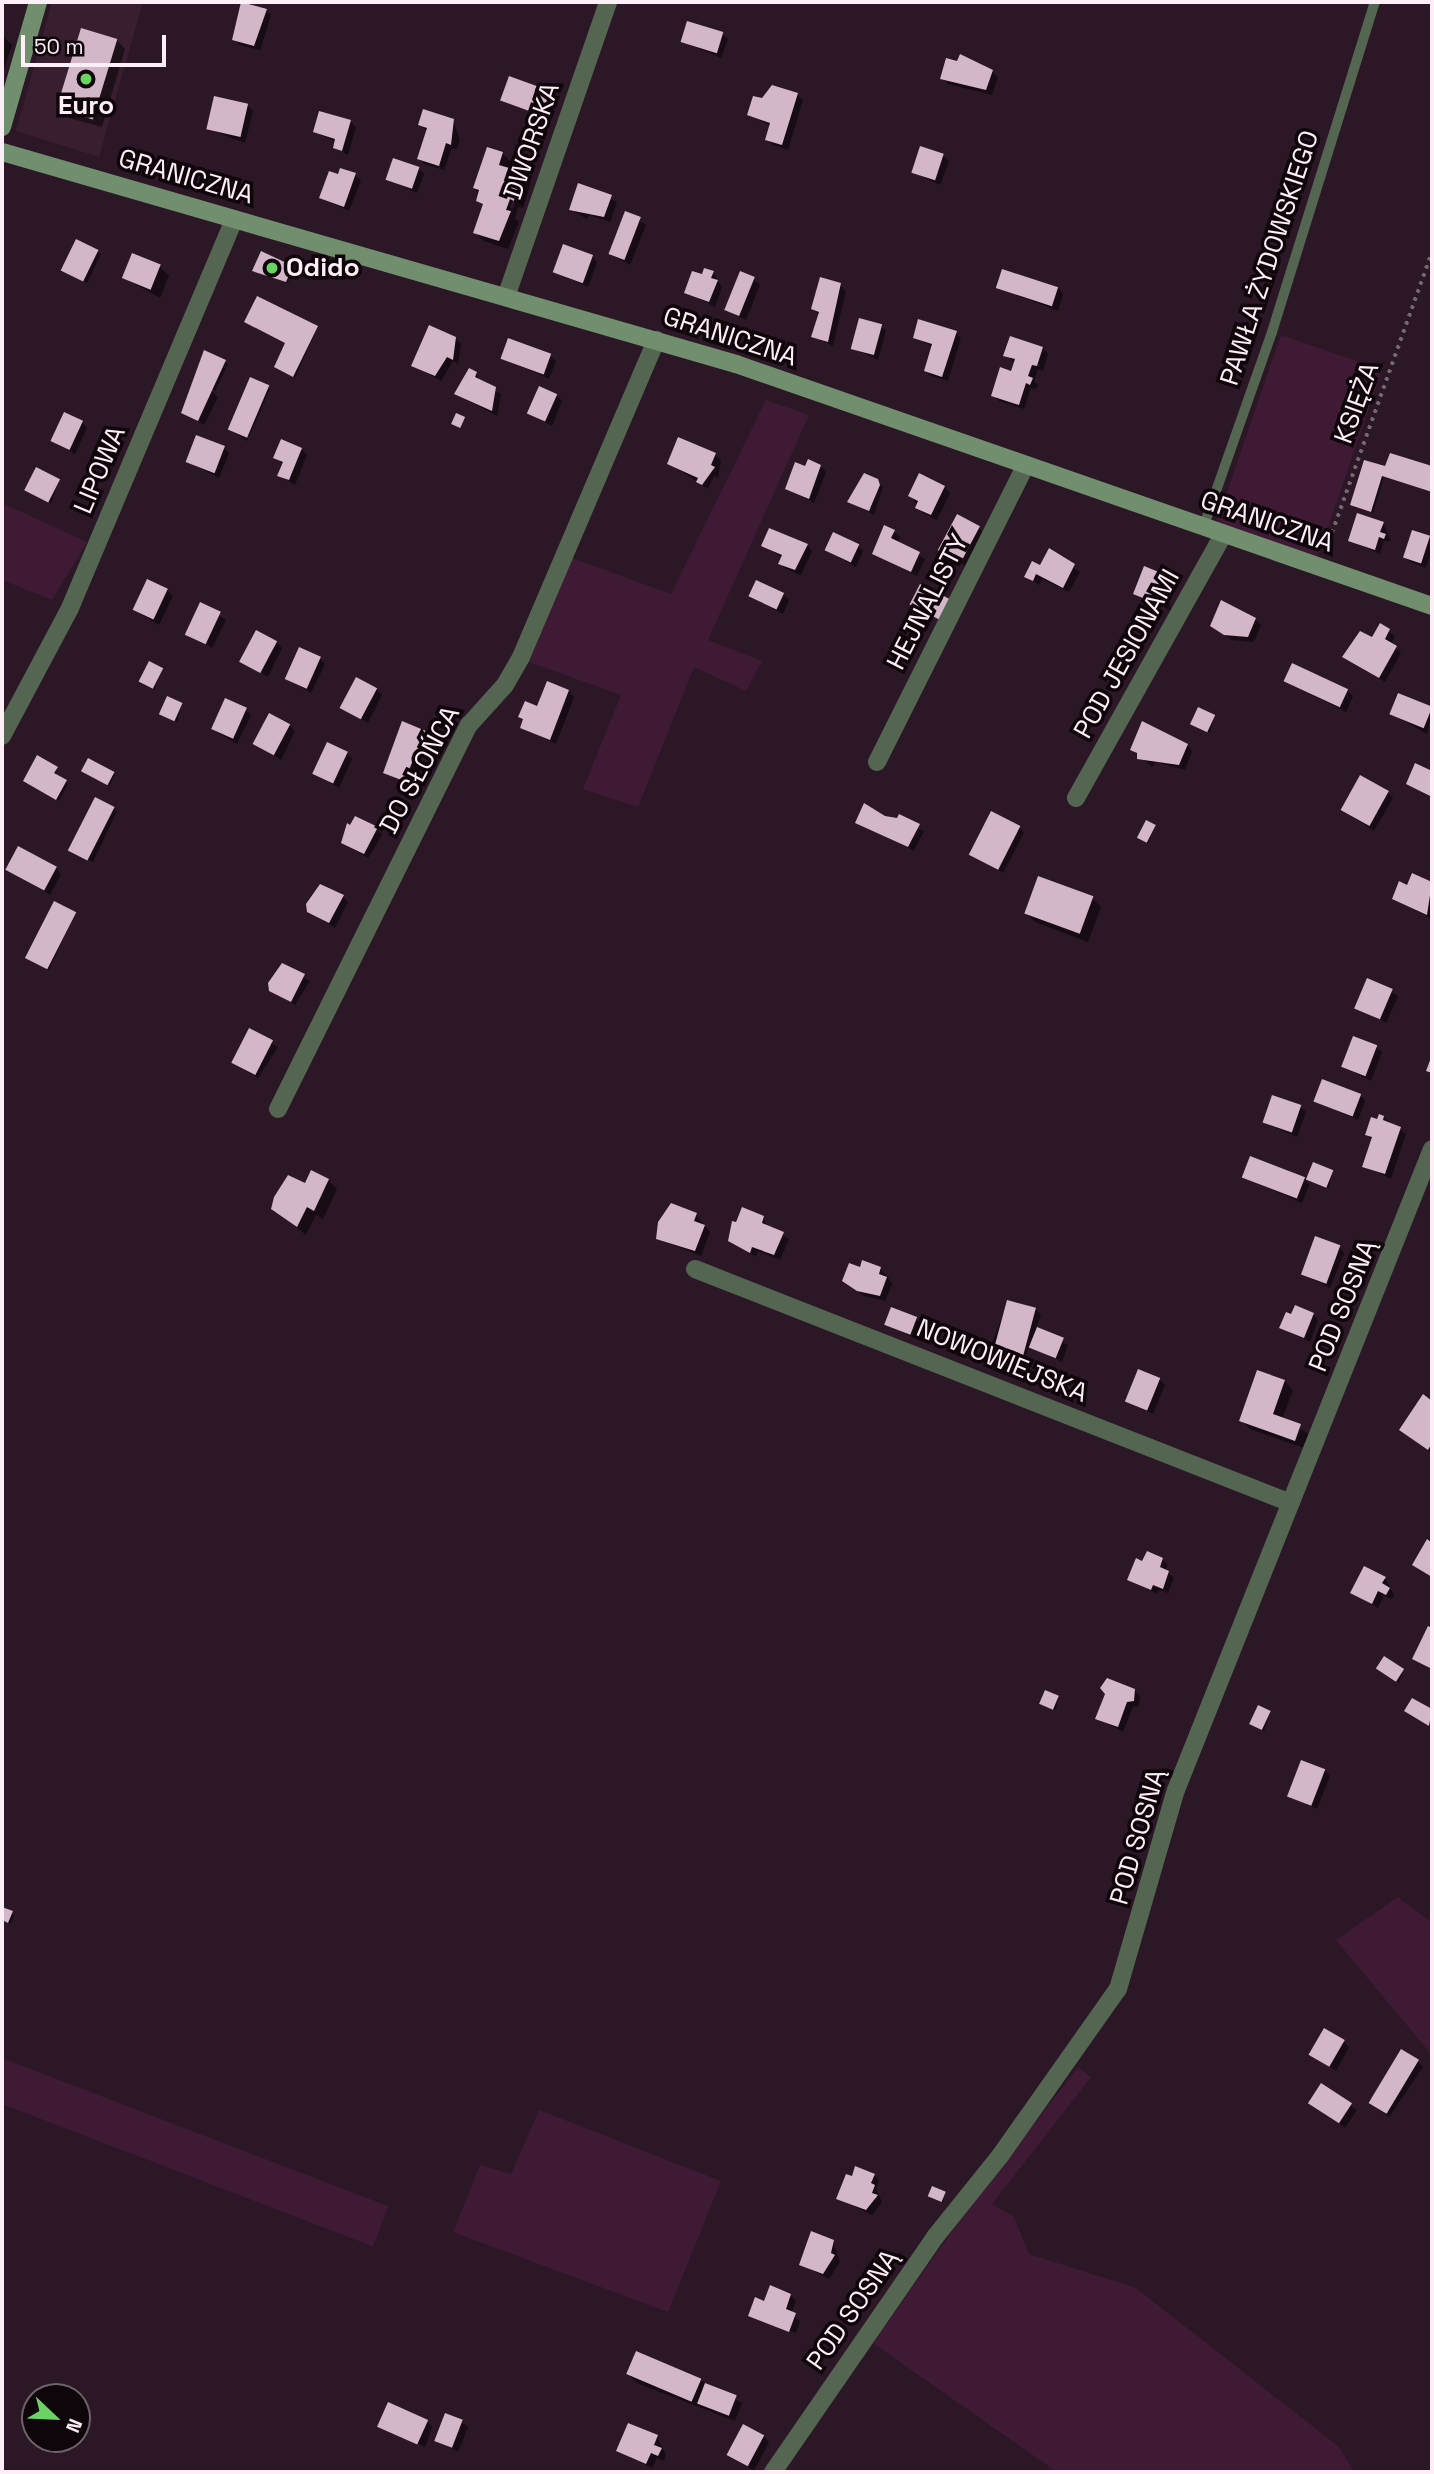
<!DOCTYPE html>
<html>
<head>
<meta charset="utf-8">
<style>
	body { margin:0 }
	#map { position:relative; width:1434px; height:2474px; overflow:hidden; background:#2b1725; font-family:"Space Grotesk",sans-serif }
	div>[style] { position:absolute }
	.built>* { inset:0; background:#391e30 }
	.green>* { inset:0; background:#3f1a34; transform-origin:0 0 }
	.shadow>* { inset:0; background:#0007; transform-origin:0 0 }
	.building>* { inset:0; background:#d3b6c8; transform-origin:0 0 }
	.path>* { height:3.5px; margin-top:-1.75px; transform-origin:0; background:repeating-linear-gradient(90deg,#776571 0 3.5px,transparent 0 8.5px) }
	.lane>* { height:10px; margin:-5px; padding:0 5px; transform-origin:5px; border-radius:5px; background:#546652 }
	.street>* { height:18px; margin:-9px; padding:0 9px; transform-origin:9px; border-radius:9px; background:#546652 }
	.secondary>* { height:18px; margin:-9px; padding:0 9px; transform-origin:9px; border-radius:9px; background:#718e6e }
	.dots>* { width:19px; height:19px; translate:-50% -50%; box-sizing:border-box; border:4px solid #0e060b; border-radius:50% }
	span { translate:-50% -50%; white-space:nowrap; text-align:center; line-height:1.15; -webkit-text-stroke:7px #0e060b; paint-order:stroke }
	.poi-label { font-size:26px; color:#fdeef7; font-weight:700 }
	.left { translate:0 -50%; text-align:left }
	.street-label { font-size:26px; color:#fdeef7 }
	.frame { position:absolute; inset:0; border:4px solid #fdeef7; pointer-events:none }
	.north { position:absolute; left:21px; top:2383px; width:70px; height:70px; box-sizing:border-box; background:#0e060b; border:2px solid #6e6369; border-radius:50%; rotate:113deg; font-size:19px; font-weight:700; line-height:28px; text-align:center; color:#fdeef7 }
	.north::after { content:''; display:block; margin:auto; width:24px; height:32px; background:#6bd363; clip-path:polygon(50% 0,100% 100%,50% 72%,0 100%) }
	.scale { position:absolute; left:21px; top:35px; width:145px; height:32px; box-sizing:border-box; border:4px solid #fdeef7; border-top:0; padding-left:9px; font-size:21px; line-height:24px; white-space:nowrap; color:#fdeef7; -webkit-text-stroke:5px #0e060b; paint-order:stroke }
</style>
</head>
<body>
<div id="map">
	<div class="built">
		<i style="clip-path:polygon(52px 2px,143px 2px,99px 157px,16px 131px)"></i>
	</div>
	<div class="green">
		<i style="left:1281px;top:335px;width:107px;height:199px;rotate:19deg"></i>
		<i style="clip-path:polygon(766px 400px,809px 415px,708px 640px,762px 661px,746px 691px,694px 667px,638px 807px,583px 789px,621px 695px,529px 662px,572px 558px,671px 594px)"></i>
		<i style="clip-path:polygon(2px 503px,87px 542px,52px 600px,2px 580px)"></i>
		<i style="clip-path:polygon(1398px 1897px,1432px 1923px,1430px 2053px,1336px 1940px)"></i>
		<i style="left:2px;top:2058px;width:414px;height:43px;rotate:21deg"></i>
		<i style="clip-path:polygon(1078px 2067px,1091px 2077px,992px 2204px,1014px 2217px,1029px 2254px,1136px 2288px,1339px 2447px,1354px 2472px,1057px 2472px,873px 2343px,960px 2220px)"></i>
		<i style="clip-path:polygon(539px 2110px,721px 2181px,668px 2312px,453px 2232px,480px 2165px,511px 2174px)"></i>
	</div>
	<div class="shadow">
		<i style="clip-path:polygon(266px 10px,271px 16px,260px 50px,240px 45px,234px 39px)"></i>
		<i style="clip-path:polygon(722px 34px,728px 39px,721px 58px,682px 41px)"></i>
		<i style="clip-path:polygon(2px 36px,12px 45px,2px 75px)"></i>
		<i style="clip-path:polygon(117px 40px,125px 49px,102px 127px,69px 118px,60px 109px)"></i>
		<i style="clip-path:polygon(992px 71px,998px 77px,992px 95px,948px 84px,942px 78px)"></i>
		<i style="clip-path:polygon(549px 92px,554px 98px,548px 117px,503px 101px)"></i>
		<i style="clip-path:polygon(797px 95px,803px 100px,788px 150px,773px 145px,767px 140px,771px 126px,749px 115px,762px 100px)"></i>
		<i style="clip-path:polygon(248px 106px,253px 111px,245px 143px,208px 129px)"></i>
		<i style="clip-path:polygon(453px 120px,460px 139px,457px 149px,452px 148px,444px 170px,424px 164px,419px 158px,428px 131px,420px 125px)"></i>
		<i style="clip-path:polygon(350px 121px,356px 127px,348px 155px,335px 148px,336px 142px,315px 132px)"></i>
		<i style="clip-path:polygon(evenodd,502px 153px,511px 162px,509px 170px,531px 183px,523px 208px,518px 207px,515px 218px,519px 222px,508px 249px,484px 241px,475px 232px,484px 207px,475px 188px,502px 153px,519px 177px,523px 177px,513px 209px,510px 208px,519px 177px)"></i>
		<i style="clip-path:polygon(943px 156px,949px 161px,940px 185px,913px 172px)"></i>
		<i style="clip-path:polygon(418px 168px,424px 174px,417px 193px,388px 179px)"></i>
		<i style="clip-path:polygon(355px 175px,361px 181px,349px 211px,321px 198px,339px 176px)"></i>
		<i style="clip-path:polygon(580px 185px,617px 202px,610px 222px,589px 215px,587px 219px,571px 210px)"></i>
		<i style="clip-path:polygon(626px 213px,646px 225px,630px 265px,610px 254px)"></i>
		<i style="clip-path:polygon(77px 241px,101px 254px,87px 283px,65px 272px)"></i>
		<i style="clip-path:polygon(592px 256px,597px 262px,588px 287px,554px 271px)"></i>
		<i style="clip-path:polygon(160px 267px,169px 276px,160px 298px,124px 278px)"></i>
		<i style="clip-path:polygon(292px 267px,288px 283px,254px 270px)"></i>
		<i style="clip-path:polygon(713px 273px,722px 287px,715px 307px,687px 292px)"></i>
		<i style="clip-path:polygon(741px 273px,760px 284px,746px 320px,727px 310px)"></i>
		<i style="clip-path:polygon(840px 285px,846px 291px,833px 346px,813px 336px,820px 315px,813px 309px)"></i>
		<i style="clip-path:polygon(998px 288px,1058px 288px,1063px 294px,1058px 311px)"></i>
		<i style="clip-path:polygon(881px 326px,886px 331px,878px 360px,852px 348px)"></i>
		<i style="clip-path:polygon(317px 328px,295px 378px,278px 369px)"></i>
		<i style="clip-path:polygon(956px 333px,961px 338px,948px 381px,931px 376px,926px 371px,933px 347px,915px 337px)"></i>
		<i style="clip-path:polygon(455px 338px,461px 344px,458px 364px,453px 361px,441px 381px,413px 365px)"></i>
		<i style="clip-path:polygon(1043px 348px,1048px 354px,1043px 371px,1038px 369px,1034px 381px,1038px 385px,1036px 389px,1031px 388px,1024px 409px,999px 401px,993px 395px,1016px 363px,1005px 355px)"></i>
		<i style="clip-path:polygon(205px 353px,228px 364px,215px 391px,209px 388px,218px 397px,204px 425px,183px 413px)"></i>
		<i style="clip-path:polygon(550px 356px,556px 361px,549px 379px,503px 358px)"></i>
		<i style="clip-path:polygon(476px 373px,480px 382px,501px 394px,497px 416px,456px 394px)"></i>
		<i style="clip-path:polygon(268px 387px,270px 389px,247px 441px,232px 431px)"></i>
		<i style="clip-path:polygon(556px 395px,562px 401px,552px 426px,530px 414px)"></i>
		<i style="clip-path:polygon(82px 422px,87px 428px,75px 454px,53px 441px)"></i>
		<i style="clip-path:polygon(224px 448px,229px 453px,219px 478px,188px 462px)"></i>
		<i style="clip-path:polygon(302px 449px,307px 455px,295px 485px,279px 475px,284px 464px,275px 458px)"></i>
		<i style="clip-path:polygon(715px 455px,721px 460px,718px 478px,714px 476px,708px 489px,669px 463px)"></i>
		<i style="clip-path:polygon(1391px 455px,1432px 468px,1432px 492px,1384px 477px,1373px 513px,1354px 507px,1387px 469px)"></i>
		<i style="clip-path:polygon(820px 466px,826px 472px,814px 503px,787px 488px,806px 468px)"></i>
		<i style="clip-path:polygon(59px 480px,51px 503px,29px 492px)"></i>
		<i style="clip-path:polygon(877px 481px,883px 487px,874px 515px,849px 501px)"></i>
		<i style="clip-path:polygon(944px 487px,950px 493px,937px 520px,923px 513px,910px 495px)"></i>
		<i style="clip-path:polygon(1383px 523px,1391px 541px,1384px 541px,1380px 554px,1350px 540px)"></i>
		<i style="clip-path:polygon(979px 528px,984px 533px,967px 567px,940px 550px)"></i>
		<i style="clip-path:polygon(894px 532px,900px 537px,897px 543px,925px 559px,917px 576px,874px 553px)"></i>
		<i style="clip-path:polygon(1429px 538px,1432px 549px,1426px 568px,1410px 562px,1404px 556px)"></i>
		<i style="clip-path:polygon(807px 545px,812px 551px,801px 575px,786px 569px,780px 563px,782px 557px,763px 546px)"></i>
		<i style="clip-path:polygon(858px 546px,863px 551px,856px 567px,826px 550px)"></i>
		<i style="clip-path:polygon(1049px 550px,1080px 572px,1069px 592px,1042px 579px,1039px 585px,1026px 576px,1041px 568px)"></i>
		<i style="clip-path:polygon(1170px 579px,1176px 584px,1169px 601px,1171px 611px,1135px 593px)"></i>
		<i style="clip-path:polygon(167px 590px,173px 596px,159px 625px,134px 610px)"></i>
		<i style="clip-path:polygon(783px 594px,789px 600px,783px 614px,751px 597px)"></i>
		<i style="clip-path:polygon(200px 604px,226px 620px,212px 648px,187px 633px)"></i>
		<i style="clip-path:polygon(1255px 619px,1261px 625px,1254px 642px,1232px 640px,1218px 631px)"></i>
		<i style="clip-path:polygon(1380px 626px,1395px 636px,1391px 644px,1401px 653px,1385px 682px,1344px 657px,1373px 640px)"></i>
		<i style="clip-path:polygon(276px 642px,282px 648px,268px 677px,242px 661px)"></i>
		<i style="clip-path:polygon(320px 659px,325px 664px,311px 693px,286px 678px)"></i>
		<i style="clip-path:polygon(162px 670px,154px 690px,143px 684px)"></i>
		<i style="clip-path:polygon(1285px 681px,1347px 690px,1353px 696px,1346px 712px)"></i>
		<i style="clip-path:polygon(376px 689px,382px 695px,368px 723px,343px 708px)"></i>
		<i style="clip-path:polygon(568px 691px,574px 697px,556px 744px,522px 727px,524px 720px,520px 716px)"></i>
		<i style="clip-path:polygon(1399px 696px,1432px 710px,1427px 734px,1390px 713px)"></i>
		<i style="clip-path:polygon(182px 704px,177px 722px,161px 714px)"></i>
		<i style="clip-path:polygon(246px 710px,251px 715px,237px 744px,212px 729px)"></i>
		<i style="clip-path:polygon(1214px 716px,1210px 733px,1192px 724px)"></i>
		<i style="clip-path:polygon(403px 724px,431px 739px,409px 785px,385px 772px)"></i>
		<i style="clip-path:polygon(289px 725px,295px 731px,281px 760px,256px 744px)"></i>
		<i style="clip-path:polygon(1187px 745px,1192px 751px,1185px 770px,1156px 762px,1152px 767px,1132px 750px)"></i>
		<i style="clip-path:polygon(347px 753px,352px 759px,339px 788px,313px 773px)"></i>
		<i style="clip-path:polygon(1416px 765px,1432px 773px,1432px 798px,1408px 784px)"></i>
		<i style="clip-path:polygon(57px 768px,56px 776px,68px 784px,59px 801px,27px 783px)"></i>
		<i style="clip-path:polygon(86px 773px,113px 773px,115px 775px,109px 786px)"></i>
		<i style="clip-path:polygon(1388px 793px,1393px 798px,1374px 831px,1342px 810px)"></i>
		<i style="clip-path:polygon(96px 800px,117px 811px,93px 862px,75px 854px)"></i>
		<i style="clip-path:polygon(885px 817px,924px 831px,914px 851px,857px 822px)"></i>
		<i style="left:356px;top:818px;width:31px;height:28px;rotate:31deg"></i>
		<i style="clip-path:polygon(1155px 826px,1148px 844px,1141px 839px)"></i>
		<i style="clip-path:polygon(1019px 827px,1024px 833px,1003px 873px,970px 853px)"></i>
		<i style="clip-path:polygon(56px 868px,61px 874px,50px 895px,8px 869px)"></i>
		<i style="clip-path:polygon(1413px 876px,1432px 884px,1432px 919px,1394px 899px,1408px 887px)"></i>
		<i style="clip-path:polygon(343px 897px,348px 902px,335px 928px,309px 911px)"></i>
		<i style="clip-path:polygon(1092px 898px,1101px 907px,1088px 942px,1035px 922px,1026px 913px)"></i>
		<i style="clip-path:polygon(75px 913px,49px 970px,30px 960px,28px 958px)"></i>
		<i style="left:283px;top:965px;width:31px;height:28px;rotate:31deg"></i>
		<i style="clip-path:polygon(1368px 980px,1398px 996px,1386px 1023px,1357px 1008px)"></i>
		<i style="clip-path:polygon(249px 1030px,278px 1047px,258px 1078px,233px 1063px)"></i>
		<i style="clip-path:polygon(1376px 1047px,1382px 1052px,1371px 1081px,1344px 1067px)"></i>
		<i style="clip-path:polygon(1360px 1095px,1365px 1101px,1358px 1120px,1315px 1101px)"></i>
		<i style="clip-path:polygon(1300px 1107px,1306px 1112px,1297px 1137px,1265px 1123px)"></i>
		<i style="clip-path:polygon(1384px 1118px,1406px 1134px,1391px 1179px,1364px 1166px,1373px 1140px,1367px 1135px,1373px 1119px)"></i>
		<i style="clip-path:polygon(1332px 1171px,1329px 1188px,1309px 1179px)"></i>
		<i style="clip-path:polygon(1244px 1177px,1304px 1179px,1309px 1185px,1302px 1203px)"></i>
		<i style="clip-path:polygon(328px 1180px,337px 1189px,323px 1219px,316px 1215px,306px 1235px,273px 1209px,306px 1186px)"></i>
		<i style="clip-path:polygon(742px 1209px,763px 1218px,768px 1227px,789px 1239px,780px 1260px,758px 1251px,756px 1257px,731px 1241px,730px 1230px)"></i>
		<i style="clip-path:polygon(696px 1215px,710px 1232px,701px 1256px,658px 1239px)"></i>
		<i style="clip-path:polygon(1339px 1247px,1344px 1253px,1330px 1288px,1303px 1274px)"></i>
		<i style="clip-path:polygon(861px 1269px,880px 1269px,886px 1275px,892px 1284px,885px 1301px,864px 1296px,844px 1281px)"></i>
		<i style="clip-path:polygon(1008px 1302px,1036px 1309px,1041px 1315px,1036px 1328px,1068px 1345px,1062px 1362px,1030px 1345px,1023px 1361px,991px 1345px)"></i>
		<i style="clip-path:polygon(1313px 1314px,1318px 1320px,1310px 1342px,1282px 1328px)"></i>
		<i style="clip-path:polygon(916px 1319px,922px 1325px,916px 1339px,886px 1324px)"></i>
		<i style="clip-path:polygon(1159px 1379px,1165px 1385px,1153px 1414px,1127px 1400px)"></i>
		<i style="clip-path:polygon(1284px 1381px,1293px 1390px,1282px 1419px,1309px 1434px,1304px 1448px,1250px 1429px,1241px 1420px)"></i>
		<i style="clip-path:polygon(1423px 1397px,1432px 1403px,1432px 1453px,1401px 1430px)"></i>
		<i style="clip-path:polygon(1162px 1559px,1168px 1565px,1165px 1571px,1174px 1578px,1168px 1593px,1159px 1590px,1157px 1594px,1129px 1580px,1143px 1563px)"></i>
		<i style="clip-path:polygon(1385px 1578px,1394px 1595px,1392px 1599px,1384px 1596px,1378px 1608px,1352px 1592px)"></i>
		<i style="clip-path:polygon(1429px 1628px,1432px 1630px,1432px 1670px,1414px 1658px)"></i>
		<i style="clip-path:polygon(1403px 1670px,1399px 1683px,1380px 1671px)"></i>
		<i style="clip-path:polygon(1134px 1690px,1140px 1696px,1139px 1706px,1133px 1707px,1123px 1732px,1097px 1718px)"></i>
		<i style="clip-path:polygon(1058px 1697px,1056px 1710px,1042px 1703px)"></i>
		<i style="clip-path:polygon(1412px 1700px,1432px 1711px,1432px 1728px,1406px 1711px)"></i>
		<i style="clip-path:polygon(1270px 1712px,1264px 1731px,1253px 1726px)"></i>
		<i style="clip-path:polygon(1324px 1770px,1330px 1776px,1317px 1809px,1289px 1795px)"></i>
		<i style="clip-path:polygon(2px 1909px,14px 1915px,11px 1924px,2px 1921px)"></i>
		<i style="clip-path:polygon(1344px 2042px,1349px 2047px,1336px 2071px,1311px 2054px)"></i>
		<i style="clip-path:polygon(1418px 2062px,1423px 2067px,1389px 2117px,1368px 2101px)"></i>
		<i style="left:1321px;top:2085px;width:44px;height:21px;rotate:35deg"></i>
		<i style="clip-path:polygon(874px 2175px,879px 2181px,876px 2189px,882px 2202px,872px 2215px,838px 2198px,853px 2178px)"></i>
		<i style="clip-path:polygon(945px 2193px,943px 2203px,932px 2198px)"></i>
		<i style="clip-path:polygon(833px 2242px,840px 2262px,829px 2279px,801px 2264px)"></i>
		<i style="clip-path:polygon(790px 2295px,796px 2301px,791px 2314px,800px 2321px,796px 2333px,750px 2316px,765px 2303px)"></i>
		<i style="clip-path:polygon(628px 2374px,700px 2380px,742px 2403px,735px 2421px,637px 2383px)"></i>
		<i style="clip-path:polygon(427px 2421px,432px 2427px,425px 2447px,380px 2426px)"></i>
		<i style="clip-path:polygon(462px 2422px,468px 2427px,458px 2452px,436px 2440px)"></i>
		<i style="clip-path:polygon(763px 2436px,769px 2442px,754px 2471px,730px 2455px)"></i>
		<i style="clip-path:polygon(657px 2437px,666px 2455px,664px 2461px,657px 2458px,652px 2468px,618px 2451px)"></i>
	</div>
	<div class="building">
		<i style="clip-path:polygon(241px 2px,267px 9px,254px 46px,232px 40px)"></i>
		<i style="left:687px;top:21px;width:38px;height:22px;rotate:17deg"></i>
		<i style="left:81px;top:28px;width:38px;height:84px;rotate:17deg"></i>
		<i style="clip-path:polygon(960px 54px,993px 70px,986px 90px,940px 79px,946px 58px,957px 61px)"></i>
		<i style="left:509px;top:76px;width:44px;height:26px;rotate:20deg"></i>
		<i style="clip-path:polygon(772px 85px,798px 93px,782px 145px,765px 140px,770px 123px,747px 115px,753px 96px,762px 98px)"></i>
		<i style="left:214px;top:96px;width:35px;height:34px;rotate:13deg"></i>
		<i style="clip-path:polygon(423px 109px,454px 119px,451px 145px,446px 143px,439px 166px,417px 159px,427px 128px,418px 125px)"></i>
		<i style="clip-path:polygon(319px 111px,351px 120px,342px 151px,333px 148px,335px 139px,313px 132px)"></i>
		<i style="left:920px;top:146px;width:25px;height:28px;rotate:18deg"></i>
		<i style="clip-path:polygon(487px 147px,503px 152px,499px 165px,523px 172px,514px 201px,510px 199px,506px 210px,511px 211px,499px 241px,473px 233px,483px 204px,476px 201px,479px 190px,473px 188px)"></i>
		<i style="left:393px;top:158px;width:28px;height:23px;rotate:19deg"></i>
		<i style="clip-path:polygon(340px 168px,356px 173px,344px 207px,319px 198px,329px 171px,338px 174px)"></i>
		<i style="clip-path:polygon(578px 183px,612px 195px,604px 217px,569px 210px)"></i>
		<i style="left:625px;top:211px;width:17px;height:46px;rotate:21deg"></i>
		<i style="left:76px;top:239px;width:25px;height:35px;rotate:26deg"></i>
		<i style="left:563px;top:244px;width:32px;height:30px;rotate:20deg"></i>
		<i style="clip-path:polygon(261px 251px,293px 266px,286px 282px,252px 271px)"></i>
		<i style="left:132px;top:253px;width:31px;height:27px;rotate:22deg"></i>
		<i style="clip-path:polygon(704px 268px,714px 271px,711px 278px,718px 280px,709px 302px,684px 293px,692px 271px,702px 274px)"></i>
		<i style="left:1002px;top:269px;width:59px;height:20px;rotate:18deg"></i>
		<i style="left:740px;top:271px;width:16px;height:42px;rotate:22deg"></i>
		<i style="clip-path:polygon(820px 277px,841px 283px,828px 342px,811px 337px,819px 312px,811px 309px)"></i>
		<i style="clip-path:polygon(257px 296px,318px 326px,293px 377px,274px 367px,285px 343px,244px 322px)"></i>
		<i style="left:859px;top:318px;width:24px;height:32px;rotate:15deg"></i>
		<i style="clip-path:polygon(918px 319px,957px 331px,942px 377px,924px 371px,932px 344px,913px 338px)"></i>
		<i style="clip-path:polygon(429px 325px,456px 337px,453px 360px,447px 357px,435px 376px,411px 366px)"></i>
		<i style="clip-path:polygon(1010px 336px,1043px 347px,1037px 366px,1032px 365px,1028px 376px,1033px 378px,1030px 385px,1026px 383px,1019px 405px,991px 396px,1000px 367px,1011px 371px,1015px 359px,1003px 356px)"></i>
		<i style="left:508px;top:338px;width:46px;height:22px;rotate:20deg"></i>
		<i style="clip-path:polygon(204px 350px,226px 360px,198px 421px,181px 413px)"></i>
		<i style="clip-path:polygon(469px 368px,477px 372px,475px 377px,496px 387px,492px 411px,454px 394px)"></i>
		<i style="left:250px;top:377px;width:21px;height:57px;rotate:23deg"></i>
		<i style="left:539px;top:386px;width:20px;height:30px;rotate:24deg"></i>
		<i style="left:64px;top:412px;width:21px;height:32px;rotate:25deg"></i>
		<i style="left:456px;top:413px;width:10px;height:12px;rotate:24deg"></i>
		<i style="left:196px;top:435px;width:31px;height:29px;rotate:21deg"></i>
		<i style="clip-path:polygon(678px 437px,716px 453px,711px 465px,715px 467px,702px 485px,696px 482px,698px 478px,667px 464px)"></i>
		<i style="clip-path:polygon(281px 439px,302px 448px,289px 480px,277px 476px,283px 462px,273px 458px)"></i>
		<i style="clip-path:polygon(1390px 453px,1432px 466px,1432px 492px,1382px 476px,1371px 512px,1350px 505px,1364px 460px,1385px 466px)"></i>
		<i style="clip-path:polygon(808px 459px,821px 465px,809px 499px,785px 489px,795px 462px,805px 466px)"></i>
		<i style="left:36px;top:467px;width:27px;height:26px;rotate:27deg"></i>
		<i style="clip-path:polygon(864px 473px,878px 479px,880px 485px,869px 511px,847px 502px)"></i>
		<i style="clip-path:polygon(919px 473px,945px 486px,931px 515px,915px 508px,918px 501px,908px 496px)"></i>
		<i style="clip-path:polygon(1357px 513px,1384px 522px,1380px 532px,1386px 534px,1384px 539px,1379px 537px,1375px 550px,1348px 541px)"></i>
		<i style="left:957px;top:514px;width:26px;height:41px;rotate:28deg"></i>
		<i style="clip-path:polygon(884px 525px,895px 530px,891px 538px,920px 552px,911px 572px,872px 554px)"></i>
		<i style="clip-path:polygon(769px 528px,808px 544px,795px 570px,778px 564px,782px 555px,761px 546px)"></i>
		<i style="left:1412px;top:530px;width:19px;height:29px;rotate:18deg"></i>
		<i style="left:833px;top:532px;width:29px;height:20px;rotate:25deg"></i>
		<i style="clip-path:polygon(1049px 548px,1075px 564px,1063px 588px,1036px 574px,1033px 581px,1024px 577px,1032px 561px,1040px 565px)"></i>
		<i style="clip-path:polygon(1144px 566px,1171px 577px,1164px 596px,1169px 599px,1165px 607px,1133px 594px)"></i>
		<i style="left:147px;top:579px;width:23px;height:34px;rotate:25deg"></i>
		<i style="left:756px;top:580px;width:31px;height:18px;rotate:25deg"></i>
		<i style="left:920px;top:584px;width:36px;height:23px;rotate:27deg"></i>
		<i style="clip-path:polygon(1221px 600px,1256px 618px,1248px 637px,1224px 635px,1210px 626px)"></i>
		<i style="left:200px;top:602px;width:23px;height:36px;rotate:25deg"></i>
		<i style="clip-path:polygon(1380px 623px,1390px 629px,1385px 639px,1397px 646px,1379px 678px,1342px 657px,1360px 631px,1372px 637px)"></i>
		<i style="left:256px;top:630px;width:24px;height:36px;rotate:28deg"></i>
		<i style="left:299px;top:647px;width:24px;height:35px;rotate:24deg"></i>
		<i style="left:149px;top:661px;width:16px;height:23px;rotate:27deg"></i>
		<i style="left:1292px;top:663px;width:62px;height:20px;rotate:25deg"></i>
		<i style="left:356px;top:677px;width:24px;height:35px;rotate:28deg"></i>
		<i style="clip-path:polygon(547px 681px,569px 690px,550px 740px,520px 728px,523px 719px,518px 717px,525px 701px,537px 706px)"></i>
		<i style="left:1398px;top:693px;width:37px;height:23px;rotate:22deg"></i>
		<i style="left:167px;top:696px;width:17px;height:20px;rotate:24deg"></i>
		<i style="left:225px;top:698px;width:24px;height:34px;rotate:24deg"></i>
		<i style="left:1198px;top:707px;width:19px;height:19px;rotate:25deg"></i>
		<i style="left:269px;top:713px;width:24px;height:35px;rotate:28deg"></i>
		<i style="clip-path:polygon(402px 721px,426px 731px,404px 781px,383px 773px)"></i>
		<i style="clip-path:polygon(1142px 721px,1188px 744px,1179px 765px,1137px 759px,1137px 753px,1130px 750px)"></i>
		<i style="left:327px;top:742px;width:23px;height:35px;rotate:25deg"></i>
		<i style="clip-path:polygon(37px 755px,58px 767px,54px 773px,67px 780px,56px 800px,23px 781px)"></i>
		<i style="left:88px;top:758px;width:30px;height:15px;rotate:28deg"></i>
		<i style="clip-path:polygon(1415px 763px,1432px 771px,1432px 797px,1406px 784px)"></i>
		<i style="left:1360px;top:775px;width:33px;height:40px;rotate:29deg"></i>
		<i style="left:95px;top:797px;width:22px;height:60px;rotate:27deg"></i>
		<i style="clip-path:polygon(864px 803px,885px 816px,897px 818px,899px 814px,920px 824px,908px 847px,855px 823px)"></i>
		<i style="left:991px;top:811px;width:33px;height:49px;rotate:27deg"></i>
		<i style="clip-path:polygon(355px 816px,378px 827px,364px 854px,341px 843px,347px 823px,350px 825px)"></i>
		<i style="left:1146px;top:820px;width:11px;height:20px;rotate:27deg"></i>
		<i style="left:18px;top:846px;width:44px;height:27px;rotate:28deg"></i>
		<i style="clip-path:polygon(1412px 873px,1432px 882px,1427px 915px,1392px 899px,1399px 881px,1407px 885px)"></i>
		<i style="left:1038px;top:876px;width:59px;height:40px;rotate:20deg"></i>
		<i style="clip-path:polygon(320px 884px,344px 895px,329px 923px,307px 912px,306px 904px)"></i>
		<i style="left:54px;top:901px;width:25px;height:64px;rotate:27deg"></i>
		<i style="clip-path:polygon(282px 963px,305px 974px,291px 1002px,269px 991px,268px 983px)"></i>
		<i style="left:1367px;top:978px;width:28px;height:33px;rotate:23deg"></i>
		<i style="left:249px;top:1028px;width:27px;height:39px;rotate:27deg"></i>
		<i style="left:1353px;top:1036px;width:26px;height:33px;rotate:21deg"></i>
		<i style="clip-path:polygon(1432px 1055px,1432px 1073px,1426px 1071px)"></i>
		<i style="left:1322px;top:1079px;width:42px;height:24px;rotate:21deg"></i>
		<i style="left:1272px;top:1095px;width:31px;height:29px;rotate:19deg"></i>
		<i style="clip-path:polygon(1379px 1114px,1384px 1116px,1383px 1120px,1401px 1127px,1385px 1174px,1362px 1167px,1372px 1137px,1365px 1135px,1371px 1117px,1377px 1119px)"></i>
		<i style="left:1250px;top:1156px;width:59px;height:23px;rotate:21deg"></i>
		<i style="left:1313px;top:1162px;width:22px;height:19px;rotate:22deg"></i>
		<i style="clip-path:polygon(311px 1170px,329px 1179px,314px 1211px,307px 1207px,297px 1227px,271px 1209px,274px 1197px,288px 1175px,305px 1183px)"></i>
		<i style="clip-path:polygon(671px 1203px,697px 1213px,694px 1221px,705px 1225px,695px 1251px,656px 1239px,658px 1222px)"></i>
		<i style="clip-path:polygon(742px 1207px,764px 1216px,762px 1223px,784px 1232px,774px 1255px,752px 1247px,750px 1253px,728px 1241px,732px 1221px,736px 1222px)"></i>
		<i style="left:1315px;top:1236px;width:27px;height:41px;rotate:20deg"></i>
		<i style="clip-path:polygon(862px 1260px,881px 1267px,879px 1274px,887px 1277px,880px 1296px,857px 1291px,842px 1281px,849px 1263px,860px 1267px)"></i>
		<i style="left:1007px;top:1300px;width:30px;height:49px;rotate:15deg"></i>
		<i style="clip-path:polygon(1295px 1305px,1314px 1313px,1304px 1338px,1279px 1328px,1286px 1312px,1291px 1314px)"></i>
		<i style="left:891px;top:1307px;width:28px;height:19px;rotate:21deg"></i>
		<i style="left:1037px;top:1327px;width:29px;height:22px;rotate:22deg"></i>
		<i style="left:1138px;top:1369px;width:24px;height:35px;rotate:22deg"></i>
		<i style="clip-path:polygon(1257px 1370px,1285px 1380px,1273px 1414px,1301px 1424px,1295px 1441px,1239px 1421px)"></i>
		<i style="clip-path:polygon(1423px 1394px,1432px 1401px,1432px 1443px,1428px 1450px,1399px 1430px)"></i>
		<i style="clip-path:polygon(1427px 1539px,1432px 1543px,1432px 1577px,1412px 1565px)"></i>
		<i style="clip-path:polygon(1147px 1551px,1163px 1558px,1160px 1567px,1169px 1571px,1163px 1589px,1153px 1585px,1151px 1590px,1127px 1580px,1136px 1558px,1142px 1561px)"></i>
		<i style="clip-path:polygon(1364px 1566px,1386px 1577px,1382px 1583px,1390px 1588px,1386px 1595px,1378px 1591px,1372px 1604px,1350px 1593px)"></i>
		<i style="clip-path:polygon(1428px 1626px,1432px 1628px,1432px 1669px,1412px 1659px)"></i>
		<i style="left:1384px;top:1656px;width:24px;height:15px;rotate:33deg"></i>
		<i style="clip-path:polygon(1107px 1678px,1135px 1689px,1134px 1701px,1127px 1702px,1118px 1727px,1095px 1719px,1105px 1694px,1100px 1688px)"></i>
		<i style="left:1045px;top:1690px;width:15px;height:15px;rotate:23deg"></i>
		<i style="clip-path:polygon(1412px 1698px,1432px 1709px,1429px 1726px,1404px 1711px)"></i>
		<i style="left:1258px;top:1705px;width:14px;height:21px;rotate:25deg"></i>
		<i style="left:1301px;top:1760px;width:26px;height:39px;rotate:21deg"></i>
		<i style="clip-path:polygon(2px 1907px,13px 1911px,8px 1923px,2px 1920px)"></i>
		<i style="left:1324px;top:2028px;width:24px;height:31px;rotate:30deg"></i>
		<i style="left:1401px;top:2049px;width:21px;height:63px;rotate:31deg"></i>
		<i style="left:1321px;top:2083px;width:37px;height:24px;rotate:33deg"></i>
		<i style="clip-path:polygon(855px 2166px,875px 2174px,871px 2183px,875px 2185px,872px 2193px,878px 2195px,866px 2210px,836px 2199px,846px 2174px,852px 2176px)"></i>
		<i style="left:932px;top:2186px;width:15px;height:11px;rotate:23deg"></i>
		<i style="clip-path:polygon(811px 2231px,834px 2240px,831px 2253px,835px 2255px,823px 2274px,799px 2265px)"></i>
		<i style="clip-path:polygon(770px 2285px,791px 2294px,786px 2309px,796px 2313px,789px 2332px,748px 2316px,755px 2297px,764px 2301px)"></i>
		<i style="left:636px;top:2351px;width:71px;height:25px;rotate:23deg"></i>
		<i style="left:705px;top:2383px;width:34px;height:22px;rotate:21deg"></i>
		<i style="left:388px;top:2402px;width:44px;height:27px;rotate:24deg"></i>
		<i style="left:445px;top:2413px;width:19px;height:30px;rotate:21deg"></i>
		<i style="clip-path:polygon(628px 2423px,658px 2435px,654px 2445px,662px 2448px,658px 2456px,651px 2453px,646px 2464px,616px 2451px)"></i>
		<i style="left:743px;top:2424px;width:24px;height:35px;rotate:28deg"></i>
	</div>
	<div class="path">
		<i style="left:1326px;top:549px;width:316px;rotate:-70.4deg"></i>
	</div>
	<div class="lane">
		<i style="left:1203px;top:528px;width:208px;rotate:-70.6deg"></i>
		<i style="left:1272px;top:332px;width:346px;rotate:-72.7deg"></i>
	</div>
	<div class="street">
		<i style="left:506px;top:297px;width:312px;rotate:-70.9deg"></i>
		<i style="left:2px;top:736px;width:145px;rotate:-62deg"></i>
		<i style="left:70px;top:608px;width:422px;rotate:-67.1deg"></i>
		<i style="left:877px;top:762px;width:332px;rotate:-63.4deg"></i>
		<i style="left:1076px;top:798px;width:301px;rotate:-60.8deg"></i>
		<i style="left:278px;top:1109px;width:429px;rotate:-63.6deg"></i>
		<i style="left:469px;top:725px;width:54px;rotate:-48deg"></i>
		<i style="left:505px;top:685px;width:32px;rotate:-60deg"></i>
		<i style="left:521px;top:657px;width:345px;rotate:-66.9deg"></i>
		<i style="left:695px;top:1269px;width:640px;rotate:21.44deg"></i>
		<i style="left:773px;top:2472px;width:285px;rotate:-55.4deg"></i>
		<i style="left:935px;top:2237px;width:104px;rotate:-51.3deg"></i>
		<i style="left:1000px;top:2156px;width:204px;rotate:-54.8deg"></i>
		<i style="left:1118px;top:1989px;width:207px;rotate:-73.8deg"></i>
		<i style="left:1176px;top:1790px;width:690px;rotate:-68.23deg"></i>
	</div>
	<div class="secondary">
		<i style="left:2px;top:127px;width:130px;rotate:-73.9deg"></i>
		<i style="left:2px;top:152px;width:764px;rotate:16.11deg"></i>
		<i style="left:736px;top:364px;width:737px;rotate:19.17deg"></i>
	</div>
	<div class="dots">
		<i style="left:86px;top:79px;background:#6bd363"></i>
		<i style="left:272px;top:268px;background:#6bd363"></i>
	</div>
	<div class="poi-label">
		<span style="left:86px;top:106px">Euro</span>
		<span class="left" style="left:286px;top:268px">Odido</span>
	</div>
	<div class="street-label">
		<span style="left:532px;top:141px;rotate:-71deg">DWORSKA</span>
		<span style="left:186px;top:177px;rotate:16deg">GRANICZNA</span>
		<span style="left:1270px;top:258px;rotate:-72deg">PAWŁA ŻYDOWSKIEGO</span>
		<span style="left:730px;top:337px;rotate:18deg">GRANICZNA</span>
		<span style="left:1357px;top:403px;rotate:-70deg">KSIĘŻA</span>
		<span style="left:100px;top:470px;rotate:-67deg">LIPOWA</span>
		<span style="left:1267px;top:522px;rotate:19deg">GRANICZNA</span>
		<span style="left:928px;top:602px;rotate:-63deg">HEJNALISTY</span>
		<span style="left:1127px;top:654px;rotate:-61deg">POD JESIONAMI</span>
		<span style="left:420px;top:770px;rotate:-62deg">DO SŁOŃCA</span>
		<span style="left:1343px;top:1306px;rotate:-68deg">POD SOSNĄ</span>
		<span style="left:1002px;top:1361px;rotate:22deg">NOWOWIEJSKA</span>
		<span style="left:1138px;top:1837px;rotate:-74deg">POD SOSNĄ</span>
		<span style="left:853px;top:2310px;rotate:-55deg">POD SOSNĄ</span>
	</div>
	<div class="frame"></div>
	<div class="north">N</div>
	<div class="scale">50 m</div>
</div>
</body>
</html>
